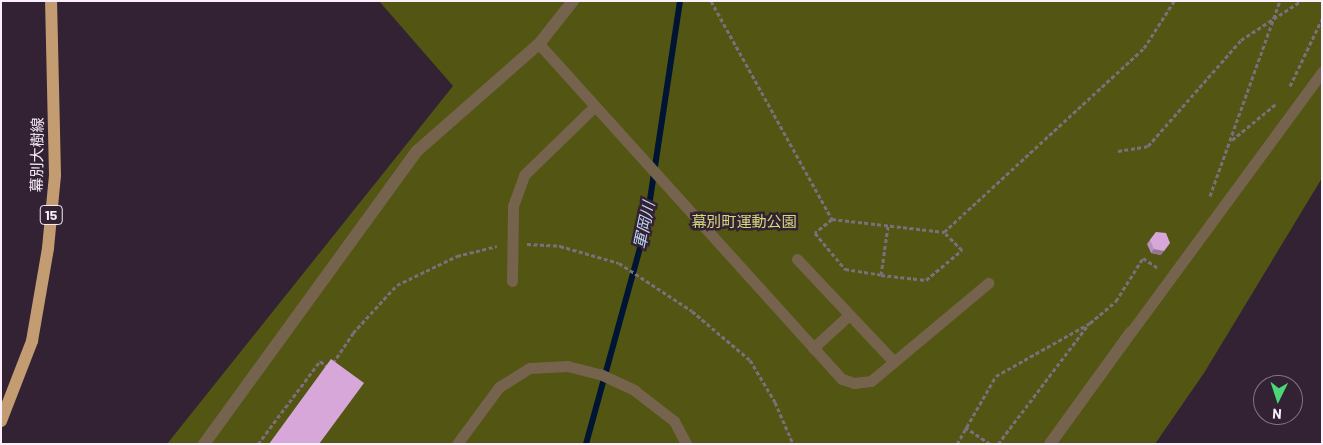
<!DOCTYPE html>
<html>
<head>
<meta charset="utf-8">
<style>
	body { margin:0 }
	#map { position:relative; width:1323px; height:445px; overflow:hidden; background:#323; font-family:Barlow,"Noto Sans JP",sans-serif }
	div>[style] { position:absolute }
	.green>* { inset:0; background:#535512 }
	.stream>* { height:6px; margin:-3px; padding:0 3px; transform-origin:3px; border-radius:3px; background:#001534 }
	.path>* { height:3px; margin-top:-1.5px; transform-origin:0; background:repeating-linear-gradient(90deg,#7c6e7c 0 4px,transparent 0 6.5px) }
	.lane>* { height:11px; margin:-5.5px; padding:0 5.5px; transform-origin:5.5px; border-radius:5.5px; background:#76634e }
	.street>* { height:12px; margin:-6px; padding:0 6px; transform-origin:6px; border-radius:6px; background:#76634e }
	.primary>* { height:12px; margin:-6px; padding:0 6px; transform-origin:6px; border-radius:6px; background:#c39c71 }
	.wall>* { inset:0; background:#b990bb }
	.shaded-wall>* { inset:0; background:#967598 }
	.building>* { inset:0; background:#d7a7d9 }
	span { translate:-50% -50%; white-space:nowrap; text-align:center; line-height:1.15; -webkit-text-stroke:5px #323; paint-order:stroke }
	.shield-label span { padding:1px 4px; background:#323; border:1px solid; border-radius:4px; -webkit-text-stroke-width:0 }
	.shield-label { font-size:14px; color:#faeffa; font-weight:700 }
	.street-label { font-size:15px; color:#faeffa }
	.park-label { font-size:15px; color:#d5da7c }
	.water-label { font-size:16px; color:#bed6f3; font-style:italic }
	.frame { position:absolute; inset:0; border:2px solid #faeffa; pointer-events:none }
	.north { position:absolute; left:1253px; top:375px; width:50px; height:50px; box-sizing:border-box; background:#323; border:1px solid #837483; border-radius:50%; rotate:184deg; font-size:14px; font-weight:700; line-height:20px; text-align:center; color:#faeffa }
	.north::after { content:''; display:block; margin:auto; width:18px; height:22px; background:#4bd677; clip-path:polygon(50% 0,100% 100%,50% 72%,0 100%) }
</style>
</head>
<body>
<div id="map">
	<div class="green">
		<i style="clip-path:polygon(379px 1px,1322px 1px,1322px 178px,1204px 373px,1155px 444px,167px 444px,453px 86px)"></i>
	</div>
	<div class="stream">
		<i style="left:586px;top:444px;width:226px;rotate:-74.6deg"></i>
		<i style="left:646px;top:226px;width:228px;rotate:-81.4deg"></i>
	</div>
	<div class="path">
		<i style="left:711px;top:1px;width:249px;rotate:61deg"></i>
		<i style="left:832px;top:219px;width:113px;rotate:6.6deg"></i>
		<i style="left:944px;top:232px;width:272px;rotate:-42.6deg"></i>
		<i style="left:1144px;top:48px;width:56px;rotate:-57.4deg"></i>
		<i style="left:1290px;top:86px;width:74px;rotate:-64.5deg"></i>
		<i style="left:1232px;top:140px;width:58px;rotate:-39.4deg"></i>
		<i style="left:1118px;top:151px;width:30px;rotate:-9deg"></i>
		<i style="left:1148px;top:146px;width:141px;rotate:-48.7deg"></i>
		<i style="left:1241px;top:40px;width:72px;rotate:-33deg"></i>
		<i style="left:1210px;top:196px;width:207px;rotate:-70.3deg"></i>
		<i style="left:832px;top:219px;width:22px;rotate:141deg"></i>
		<i style="left:815px;top:233px;width:47px;rotate:50.2deg"></i>
		<i style="left:845px;top:269px;width:36px;rotate:9deg"></i>
		<i style="left:888px;top:226px;width:49px;rotate:98.1deg"></i>
		<i style="left:881px;top:275px;width:45px;rotate:6.3deg"></i>
		<i style="left:926px;top:280px;width:47px;rotate:-39.8deg"></i>
		<i style="left:962px;top:250px;width:25px;rotate:-135deg"></i>
		<i style="left:527px;top:244px;width:33px;rotate:3deg"></i>
		<i style="left:560px;top:246px;width:61px;rotate:16.1deg"></i>
		<i style="left:619px;top:263px;width:87px;rotate:33.3deg"></i>
		<i style="left:692px;top:311px;width:76px;rotate:40.2deg"></i>
		<i style="left:750px;top:360px;width:49px;rotate:59.2deg"></i>
		<i style="left:775px;top:402px;width:46px;rotate:66.8deg"></i>
		<i style="left:333px;top:363px;width:36px;rotate:-56deg"></i>
		<i style="left:353px;top:333px;width:65px;rotate:-47.5deg"></i>
		<i style="left:397px;top:285px;width:67px;rotate:-25.8deg"></i>
		<i style="left:457px;top:256px;width:41px;rotate:-14deg"></i>
		<i style="left:965px;top:427px;width:30px;rotate:34deg"></i>
		<i style="left:258px;top:444px;width:104px;rotate:-53.2deg"></i>
		<i style="left:320px;top:361px;width:11px;rotate:38deg"></i>
		<i style="left:957px;top:444px;width:78px;rotate:-60.2deg"></i>
		<i style="left:996px;top:376px;width:108px;rotate:-29.4deg"></i>
		<i style="left:1090px;top:323px;width:34px;rotate:-40deg"></i>
		<i style="left:1116px;top:301px;width:51px;rotate:-57.9deg"></i>
		<i style="left:1143px;top:258px;width:18px;rotate:34deg"></i>
		<i style="left:998px;top:444px;width:149px;rotate:-52.9deg"></i>
	</div>
	<div class="lane">
		<i style="left:539px;top:44px;width:452px;rotate:47.9deg"></i>
		<i style="left:842px;top:379px;width:13px;rotate:18deg"></i>
		<i style="left:854px;top:383px;width:17px;rotate:-7deg"></i>
		<i style="left:871px;top:381px;width:153px;rotate:-39.9deg"></i>
		<i style="left:797px;top:259px;width:141px;rotate:46.7deg"></i>
		<i style="left:512px;top:281px;width:75px;rotate:-89.2deg"></i>
		<i style="left:513px;top:206px;width:33px;rotate:-70deg"></i>
		<i style="left:524px;top:175px;width:99px;rotate:-44.2deg"></i>
		<i style="left:1131px;top:332px;width:323px;rotate:-53.7deg"></i>
		<i style="left:813px;top:348px;width:49px;rotate:-42.5deg"></i>
		<i style="left:457px;top:444px;width:71px;rotate:-53.6deg"></i>
		<i style="left:499px;top:387px;width:36px;rotate:-32deg"></i>
		<i style="left:530px;top:368px;width:37px;rotate:-3deg"></i>
		<i style="left:567px;top:366px;width:34px;rotate:14deg"></i>
		<i style="left:600px;top:374px;width:38px;rotate:25deg"></i>
		<i style="left:634px;top:390px;width:51px;rotate:37.8deg"></i>
		<i style="left:674px;top:421px;width:26px;rotate:62deg"></i>
	</div>
	<div class="street">
		<i style="left:204px;top:444px;width:362px;rotate:-54deg"></i>
		<i style="left:417px;top:151px;width:162px;rotate:-41.3deg"></i>
		<i style="left:539px;top:44px;width:55px;rotate:-51.7deg"></i>
		<i style="left:1050px;top:444px;width:138px;rotate:-54.1deg"></i>
	</div>
	<div class="primary">
		<i style="left:1px;top:421px;width:86px;rotate:-68.8deg"></i>
		<i style="left:32px;top:341px;width:94px;rotate:-80.2deg"></i>
		<i style="left:48px;top:248px;width:73px;rotate:-84.5deg"></i>
		<i style="left:55px;top:175px;width:174px;rotate:-91.3deg"></i>
	</div>
	<div class="wall">
		<i style="clip-path:polygon(1156px 232px,1161px 255px,1151px 253px,1147px 244px)"></i>
	</div>
	<div class="shaded-wall">
		<i style="clip-path:polygon(1170px 243px,1161px 255px,1151px 253px,1154px 249px)"></i>
	</div>
	<div class="building">
		<i style="clip-path:polygon(1156px 232px,1166px 233px,1170px 243px,1164px 251px,1154px 249px,1150px 240px)"></i>
		<i style="clip-path:polygon(331px 359px,364px 383px,319px 444px,269px 444px)"></i>
	</div>
	<div class="shield-label">
		<span style="left:51px;top:215px">15</span>
	</div>
	<div class="street-label">
		<span style="left:37px;top:155px;rotate:-89deg">幕別大樹線</span>
	</div>
	<div class="park-label">
		<span style="left:744px;top:222px">幕別町運動公園</span>
	</div>
	<div class="water-label">
		<span style="left:644px;top:225px;rotate:-78deg">軍岡川</span>
	</div>
	<div class="frame"></div>
	<div class="north">N</div>
</div>
</body>
</html>
